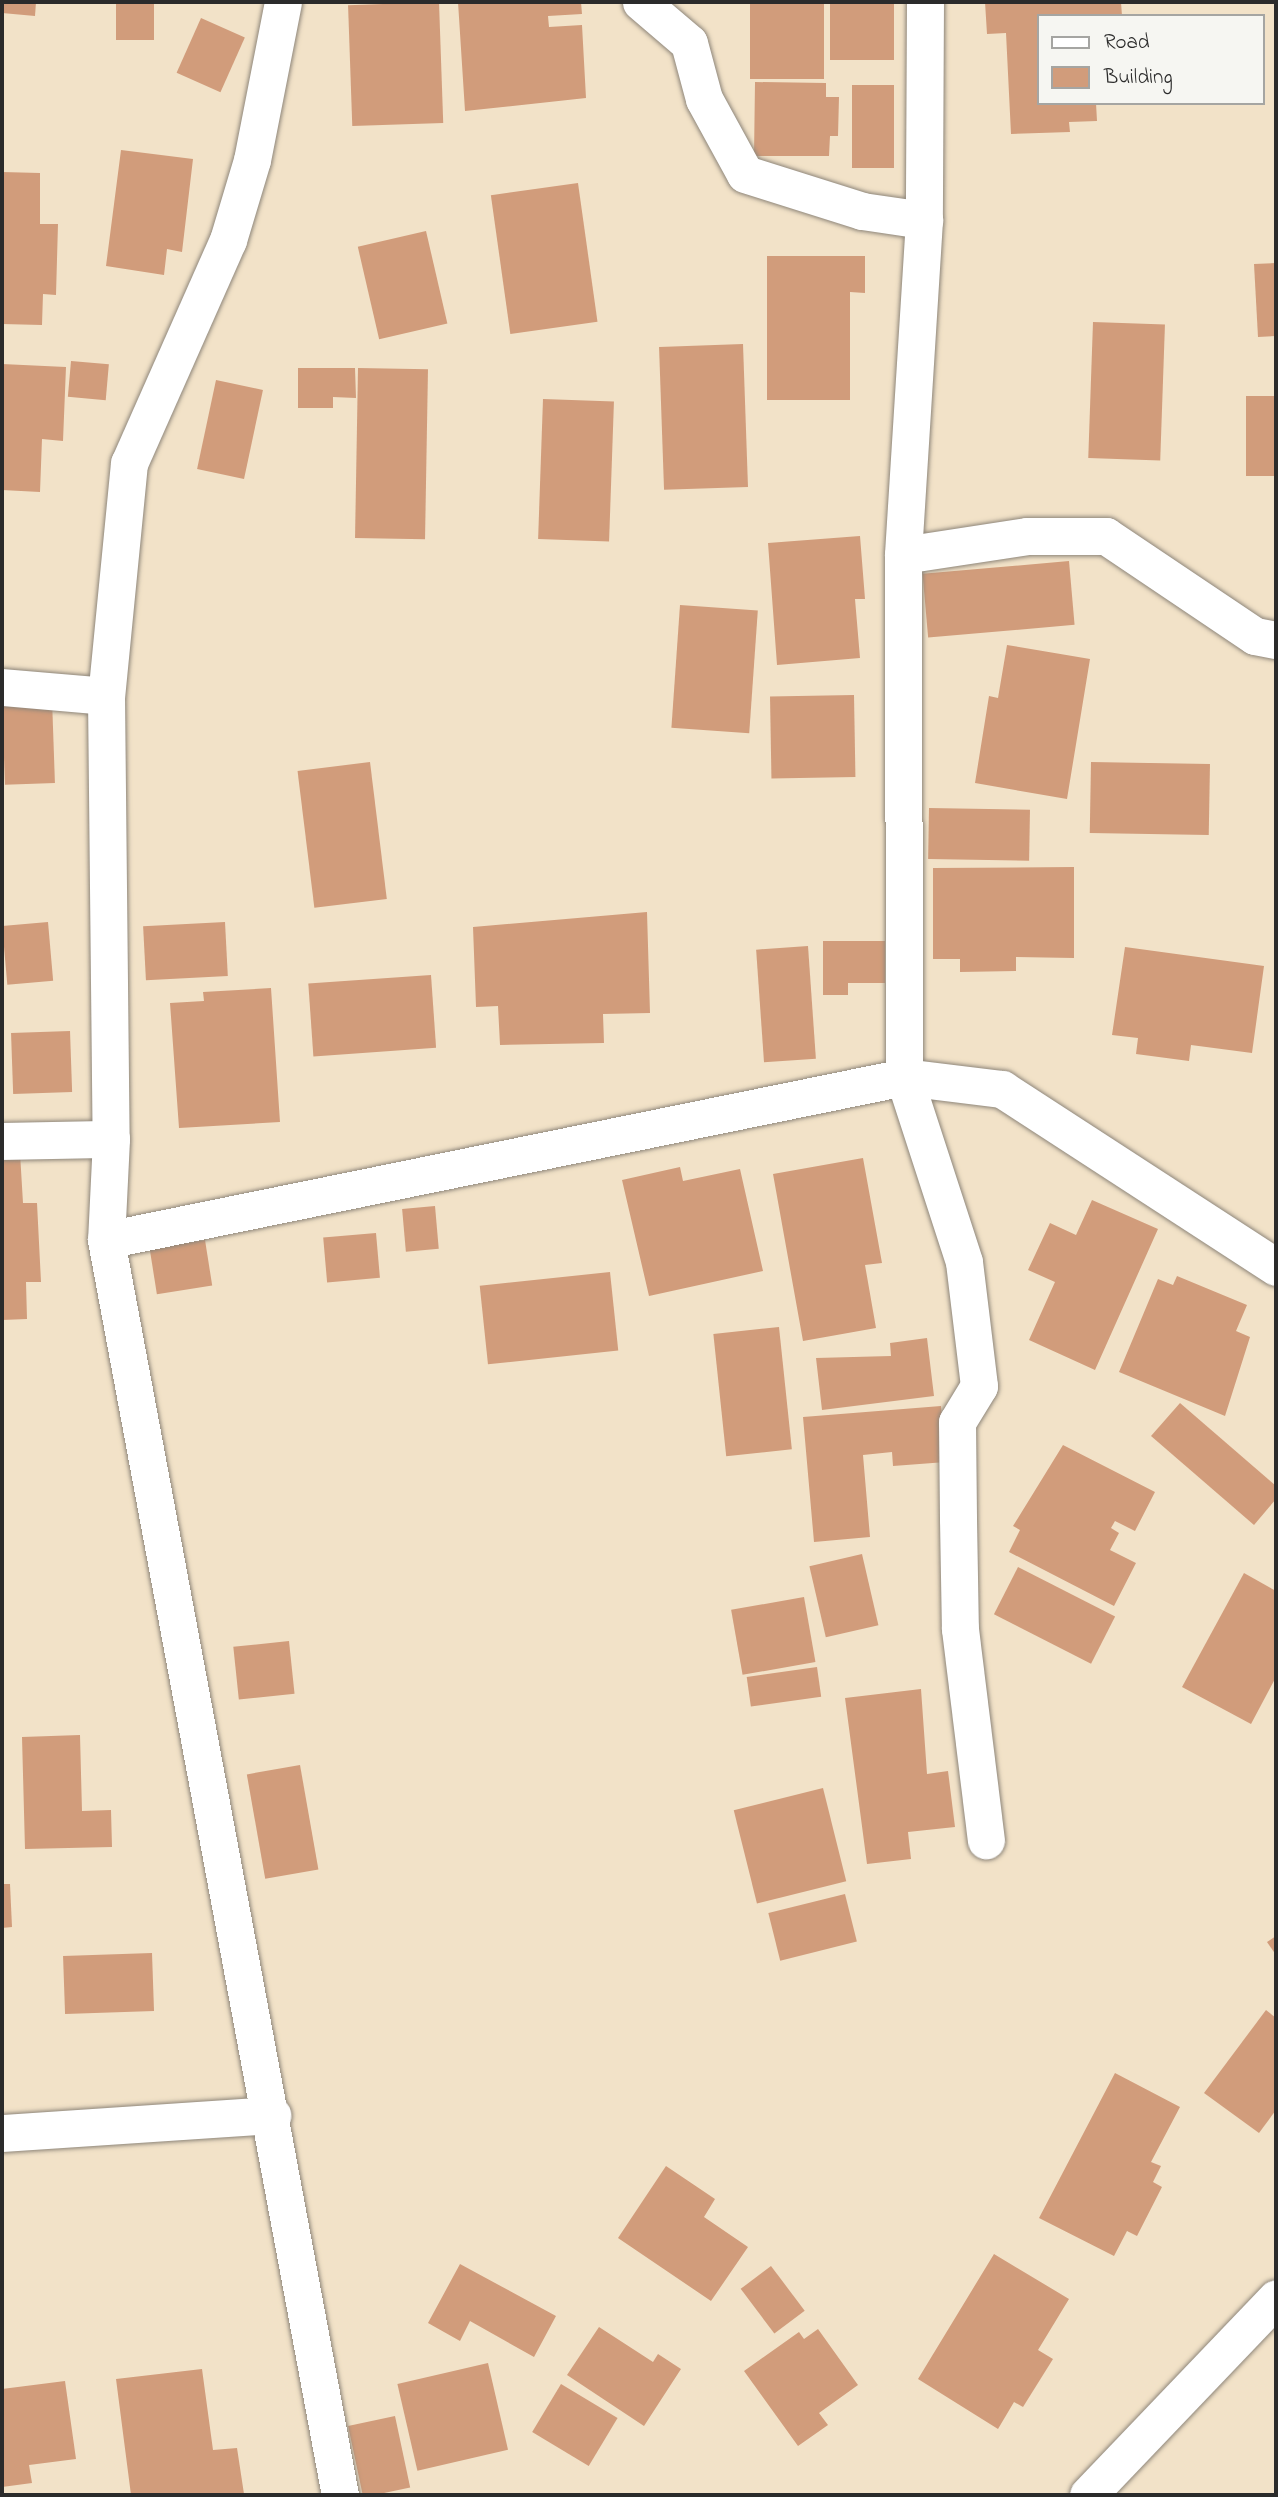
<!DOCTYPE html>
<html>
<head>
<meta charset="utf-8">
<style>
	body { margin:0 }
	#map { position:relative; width:1278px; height:2497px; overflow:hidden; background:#f2e2c8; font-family:"Indie Flower",sans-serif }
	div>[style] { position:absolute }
	.building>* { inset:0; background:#d19c7b; transform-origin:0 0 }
	.roads { filter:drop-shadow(0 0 2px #8e867a) drop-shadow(0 0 2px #8e867a) }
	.minor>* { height:37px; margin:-18.5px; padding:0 18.5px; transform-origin:18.5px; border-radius:18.5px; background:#fff }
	span { translate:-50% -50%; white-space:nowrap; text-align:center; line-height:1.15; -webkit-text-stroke:5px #f6f6f2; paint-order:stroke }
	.frame { position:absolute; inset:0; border:4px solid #2b2b2b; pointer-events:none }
	.legend { position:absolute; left:1037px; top:14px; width:228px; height:91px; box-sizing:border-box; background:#f6f6f2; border:2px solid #a5a5a2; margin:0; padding:9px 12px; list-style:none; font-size:21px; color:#2b2b2b }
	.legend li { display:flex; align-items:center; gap:14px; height:35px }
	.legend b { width:35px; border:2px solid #a5a5a2 }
</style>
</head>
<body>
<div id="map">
	<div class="building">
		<i style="clip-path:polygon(2px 2px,36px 2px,35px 16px,2px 13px)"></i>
		<i style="left:116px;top:2px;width:38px;height:38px"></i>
		<i style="left:439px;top:2px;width:121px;height:91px;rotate:88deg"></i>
		<i style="clip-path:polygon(458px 2px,581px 2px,582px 14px,548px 16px,549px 27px,582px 25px,586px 98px,465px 111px)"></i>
		<i style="left:750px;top:2px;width:74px;height:77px"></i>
		<i style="left:830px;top:2px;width:64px;height:58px"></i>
		<i style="clip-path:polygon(985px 2px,1121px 2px,1122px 16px,1038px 16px,1038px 103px,1096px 103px,1097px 121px,1069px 122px,1070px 132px,1011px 134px,1006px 33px,987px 34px)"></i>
		<i style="left:201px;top:18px;width:48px;height:60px;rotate:24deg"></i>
		<i style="clip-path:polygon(755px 82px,826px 83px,826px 97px,839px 97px,838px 136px,830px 136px,829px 156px,754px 156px)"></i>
		<i style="left:852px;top:85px;width:42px;height:83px"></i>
		<i style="clip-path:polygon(121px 150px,193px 159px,182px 252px,167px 249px,164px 275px,106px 266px)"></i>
		<i style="clip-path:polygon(2px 172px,40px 173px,40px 224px,58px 224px,56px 295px,43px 294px,42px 325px,2px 324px)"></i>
		<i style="left:578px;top:183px;width:140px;height:88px;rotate:82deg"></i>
		<i style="left:426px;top:231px;width:95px;height:70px;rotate:77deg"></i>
		<i style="clip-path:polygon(767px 256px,865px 256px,865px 293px,850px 292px,850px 400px,767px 400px)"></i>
		<i style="clip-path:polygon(1276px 263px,1276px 336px,1258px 337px,1254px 264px)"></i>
		<i style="left:1093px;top:322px;width:72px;height:136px;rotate:2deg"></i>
		<i style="left:743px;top:344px;width:143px;height:84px;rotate:88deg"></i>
		<i style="left:71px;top:361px;width:38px;height:36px;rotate:5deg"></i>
		<i style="clip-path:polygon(2px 364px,66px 367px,63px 441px,42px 439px,40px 492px,2px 490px)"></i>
		<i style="clip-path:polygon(298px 368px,355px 368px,356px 398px,333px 397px,333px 408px,298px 408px)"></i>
		<i style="left:358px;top:368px;width:70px;height:170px;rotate:1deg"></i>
		<i style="left:216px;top:380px;width:48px;height:91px;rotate:12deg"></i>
		<i style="left:1276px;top:396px;width:80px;height:30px;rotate:90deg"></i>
		<i style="left:543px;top:399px;width:71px;height:140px;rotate:2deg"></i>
		<i style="clip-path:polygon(860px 536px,865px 599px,855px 599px,860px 658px,777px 665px,768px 543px)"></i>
		<i style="left:1069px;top:561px;width:64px;height:147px;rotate:85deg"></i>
		<i style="left:680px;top:605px;width:78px;height:123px;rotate:4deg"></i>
		<i style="clip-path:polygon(1007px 645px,1090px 659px,1067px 799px,975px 783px,989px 696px,998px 698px)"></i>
		<i style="left:854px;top:695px;width:82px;height:84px;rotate:89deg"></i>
		<i style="left:52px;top:699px;width:84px;height:50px;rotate:88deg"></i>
		<i style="left:370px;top:762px;width:138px;height:73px;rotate:83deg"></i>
		<i style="left:1091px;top:762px;width:119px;height:71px;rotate:1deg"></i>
		<i style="left:929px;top:808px;width:101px;height:51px;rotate:1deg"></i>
		<i style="clip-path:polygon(1074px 867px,1074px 958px,1016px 957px,1016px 971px,960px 972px,960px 959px,933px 959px,933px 868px)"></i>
		<i style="clip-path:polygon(647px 912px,650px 1013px,603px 1014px,604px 1043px,500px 1045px,498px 1006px,476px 1007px,473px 927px)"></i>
		<i style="left:48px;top:922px;width:59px;height:46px;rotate:85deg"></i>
		<i style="left:225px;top:922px;width:54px;height:82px;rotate:87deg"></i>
		<i style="clip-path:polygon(823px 941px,885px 941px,885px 983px,848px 983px,848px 995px,823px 995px)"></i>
		<i style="left:808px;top:946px;width:113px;height:52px;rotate:86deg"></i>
		<i style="clip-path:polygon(1125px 947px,1264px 966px,1252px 1053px,1191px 1045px,1189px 1061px,1136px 1054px,1138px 1038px,1112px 1035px)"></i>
		<i style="left:431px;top:975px;width:73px;height:123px;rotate:86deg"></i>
		<i style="clip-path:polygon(271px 988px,280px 1122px,179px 1128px,170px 1003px,204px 1001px,203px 992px)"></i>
		<i style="left:70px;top:1031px;width:61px;height:59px;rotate:88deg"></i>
		<i style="clip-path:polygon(20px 1153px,23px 1203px,37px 1203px,41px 1282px,26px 1282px,27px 1319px,2px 1320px,2px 1154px)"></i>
		<i style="clip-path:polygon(863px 1158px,882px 1263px,865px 1265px,876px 1328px,803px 1341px,773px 1174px)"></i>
		<i style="clip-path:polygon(680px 1167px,683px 1181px,740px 1169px,763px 1271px,649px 1296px,622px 1180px)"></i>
		<i style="clip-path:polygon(1092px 1200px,1158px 1229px,1095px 1370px,1029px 1340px,1055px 1282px,1028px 1270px,1050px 1223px,1076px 1235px)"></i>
		<i style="left:435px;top:1206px;width:43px;height:33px;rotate:85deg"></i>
		<i style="left:376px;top:1233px;width:45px;height:53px;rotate:85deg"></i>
		<i style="left:205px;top:1240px;width:46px;height:56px;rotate:81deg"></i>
		<i style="left:610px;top:1272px;width:79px;height:131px;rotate:84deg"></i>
		<i style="clip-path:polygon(1177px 1276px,1247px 1305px,1236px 1331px,1250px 1337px,1225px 1416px,1119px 1372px,1158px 1279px,1173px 1285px)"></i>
		<i style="left:779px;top:1327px;width:123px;height:66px;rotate:84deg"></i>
		<i style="clip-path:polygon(927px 1338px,934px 1396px,822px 1410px,816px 1358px,891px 1356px,890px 1343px)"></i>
		<i style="clip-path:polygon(1180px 1403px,1276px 1486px,1276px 1499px,1254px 1525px,1151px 1436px)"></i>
		<i style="clip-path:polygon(941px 1406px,946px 1462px,893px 1466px,892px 1452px,863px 1455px,870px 1537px,814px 1542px,803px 1417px)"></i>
		<i style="clip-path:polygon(1063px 1445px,1155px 1492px,1135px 1531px,1115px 1521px,1111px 1528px,1119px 1533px,1110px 1550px,1136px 1563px,1114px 1606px,1009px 1552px,1020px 1530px,1013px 1526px)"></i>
		<i style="left:862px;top:1554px;width:73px;height:54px;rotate:77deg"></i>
		<i style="left:1018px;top:1567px;width:109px;height:53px;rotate:27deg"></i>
		<i style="clip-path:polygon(1244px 1573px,1276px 1591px,1276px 1677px,1251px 1724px,1182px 1687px)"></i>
		<i style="left:804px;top:1597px;width:66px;height:74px;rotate:80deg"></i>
		<i style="left:289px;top:1641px;width:53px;height:56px;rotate:84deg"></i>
		<i style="left:817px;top:1667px;width:30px;height:71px;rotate:82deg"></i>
		<i style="clip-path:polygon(921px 1689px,927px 1774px,948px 1771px,955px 1827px,908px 1832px,911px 1859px,867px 1864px,845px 1698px)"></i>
		<i style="clip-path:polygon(80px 1735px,82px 1811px,111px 1810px,112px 1847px,25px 1849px,22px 1737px)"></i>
		<i style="left:300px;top:1765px;width:106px;height:54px;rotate:80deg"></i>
		<i style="left:823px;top:1788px;width:96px;height:92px;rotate:76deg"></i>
		<i style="clip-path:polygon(2px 1884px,10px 1884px,12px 1927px,2px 1928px)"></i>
		<i style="left:845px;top:1894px;width:49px;height:79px;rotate:76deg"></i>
		<i style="clip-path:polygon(1276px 1936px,1276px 1955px,1267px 1942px)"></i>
		<i style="left:152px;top:1953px;width:58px;height:89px;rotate:88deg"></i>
		<i style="clip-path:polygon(1266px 2010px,1276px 2018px,1276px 2110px,1259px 2133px,1204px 2093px)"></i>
		<i style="clip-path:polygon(1115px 2073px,1180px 2107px,1151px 2162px,1161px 2166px,1153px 2182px,1162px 2187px,1137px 2236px,1127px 2231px,1114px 2256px,1039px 2218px)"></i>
		<i style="clip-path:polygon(666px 2166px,715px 2199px,704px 2217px,748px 2247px,711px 2301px,618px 2238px)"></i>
		<i style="clip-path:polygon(994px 2254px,1069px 2299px,1038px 2350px,1053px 2359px,1023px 2407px,1014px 2402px,998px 2429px,918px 2379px)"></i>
		<i style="clip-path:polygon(460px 2264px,556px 2316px,534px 2357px,470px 2321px,460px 2341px,428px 2323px)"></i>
		<i style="left:771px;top:2266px;width:56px;height:38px;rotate:53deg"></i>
		<i style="clip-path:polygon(599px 2327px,653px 2362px,658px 2354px,681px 2369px,644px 2426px,567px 2375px)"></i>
		<i style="clip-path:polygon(818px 2329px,858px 2385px,819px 2413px,828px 2425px,798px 2446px,744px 2371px,799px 2332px,804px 2339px)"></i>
		<i style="left:488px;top:2363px;width:89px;height:93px;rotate:77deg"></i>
		<i style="clip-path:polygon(202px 2369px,213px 2450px,237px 2448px,244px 2494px,131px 2495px,116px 2379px)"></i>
		<i style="clip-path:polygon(65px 2381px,76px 2459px,29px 2465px,32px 2483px,2px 2487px,2px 2389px)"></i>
		<i style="left:561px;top:2384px;width:66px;height:56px;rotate:31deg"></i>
		<i style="left:395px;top:2416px;width:73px;height:48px;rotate:78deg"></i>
	</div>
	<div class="roads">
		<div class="minor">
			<i style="left:283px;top:2px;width:161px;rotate:101.1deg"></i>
			<i style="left:252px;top:160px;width:84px;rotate:106.7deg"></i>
			<i style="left:228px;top:240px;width:244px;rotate:113.9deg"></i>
			<i style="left:129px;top:463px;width:234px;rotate:95.6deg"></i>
			<i style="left:106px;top:696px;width:443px;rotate:89.4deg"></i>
			<i style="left:111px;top:1139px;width:101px;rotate:92.8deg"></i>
			<i style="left:106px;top:1240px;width:1277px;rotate:79.44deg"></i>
			<i style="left:641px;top:2px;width:63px;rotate:40.5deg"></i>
			<i style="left:689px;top:43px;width:58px;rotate:75deg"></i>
			<i style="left:704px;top:99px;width:85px;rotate:61.3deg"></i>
			<i style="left:745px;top:174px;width:123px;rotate:17.5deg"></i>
			<i style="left:862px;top:211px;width:63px;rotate:8.3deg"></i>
			<i style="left:925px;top:2px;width:218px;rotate:90.3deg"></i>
			<i style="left:924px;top:220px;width:336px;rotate:93.6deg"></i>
			<i style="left:903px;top:555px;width:522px;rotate:89.89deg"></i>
			<i style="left:904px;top:1077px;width:99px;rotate:7deg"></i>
			<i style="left:1002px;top:1089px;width:327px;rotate:33deg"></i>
			<i style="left:903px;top:555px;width:125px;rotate:-8.7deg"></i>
			<i style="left:1027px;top:536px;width:79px"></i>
			<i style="left:1106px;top:536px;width:179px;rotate:33.9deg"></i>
			<i style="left:1255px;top:636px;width:21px;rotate:11deg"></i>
			<i style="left:2px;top:687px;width:104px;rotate:4.9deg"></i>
			<i style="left:2px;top:1141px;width:109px;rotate:-1.1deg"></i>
			<i style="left:106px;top:1240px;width:814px;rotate:-11.54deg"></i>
			<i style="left:904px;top:1077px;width:194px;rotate:72deg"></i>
			<i style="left:964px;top:1262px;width:125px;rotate:83.1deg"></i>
			<i style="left:979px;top:1386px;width:42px;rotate:121.4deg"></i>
			<i style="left:957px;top:1422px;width:97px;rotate:89.4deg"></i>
			<i style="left:958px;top:1519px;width:110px;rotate:89deg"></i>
			<i style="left:960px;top:1629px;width:213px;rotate:83deg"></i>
			<i style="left:2px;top:2133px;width:271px;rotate:-3.8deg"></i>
			<i style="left:1088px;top:2495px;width:272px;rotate:-46.3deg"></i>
		</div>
	</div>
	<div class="frame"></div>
	<ul class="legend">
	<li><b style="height:9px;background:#fff"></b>Road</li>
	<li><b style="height:19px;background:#d19c7b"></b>Building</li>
	</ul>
</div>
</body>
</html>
